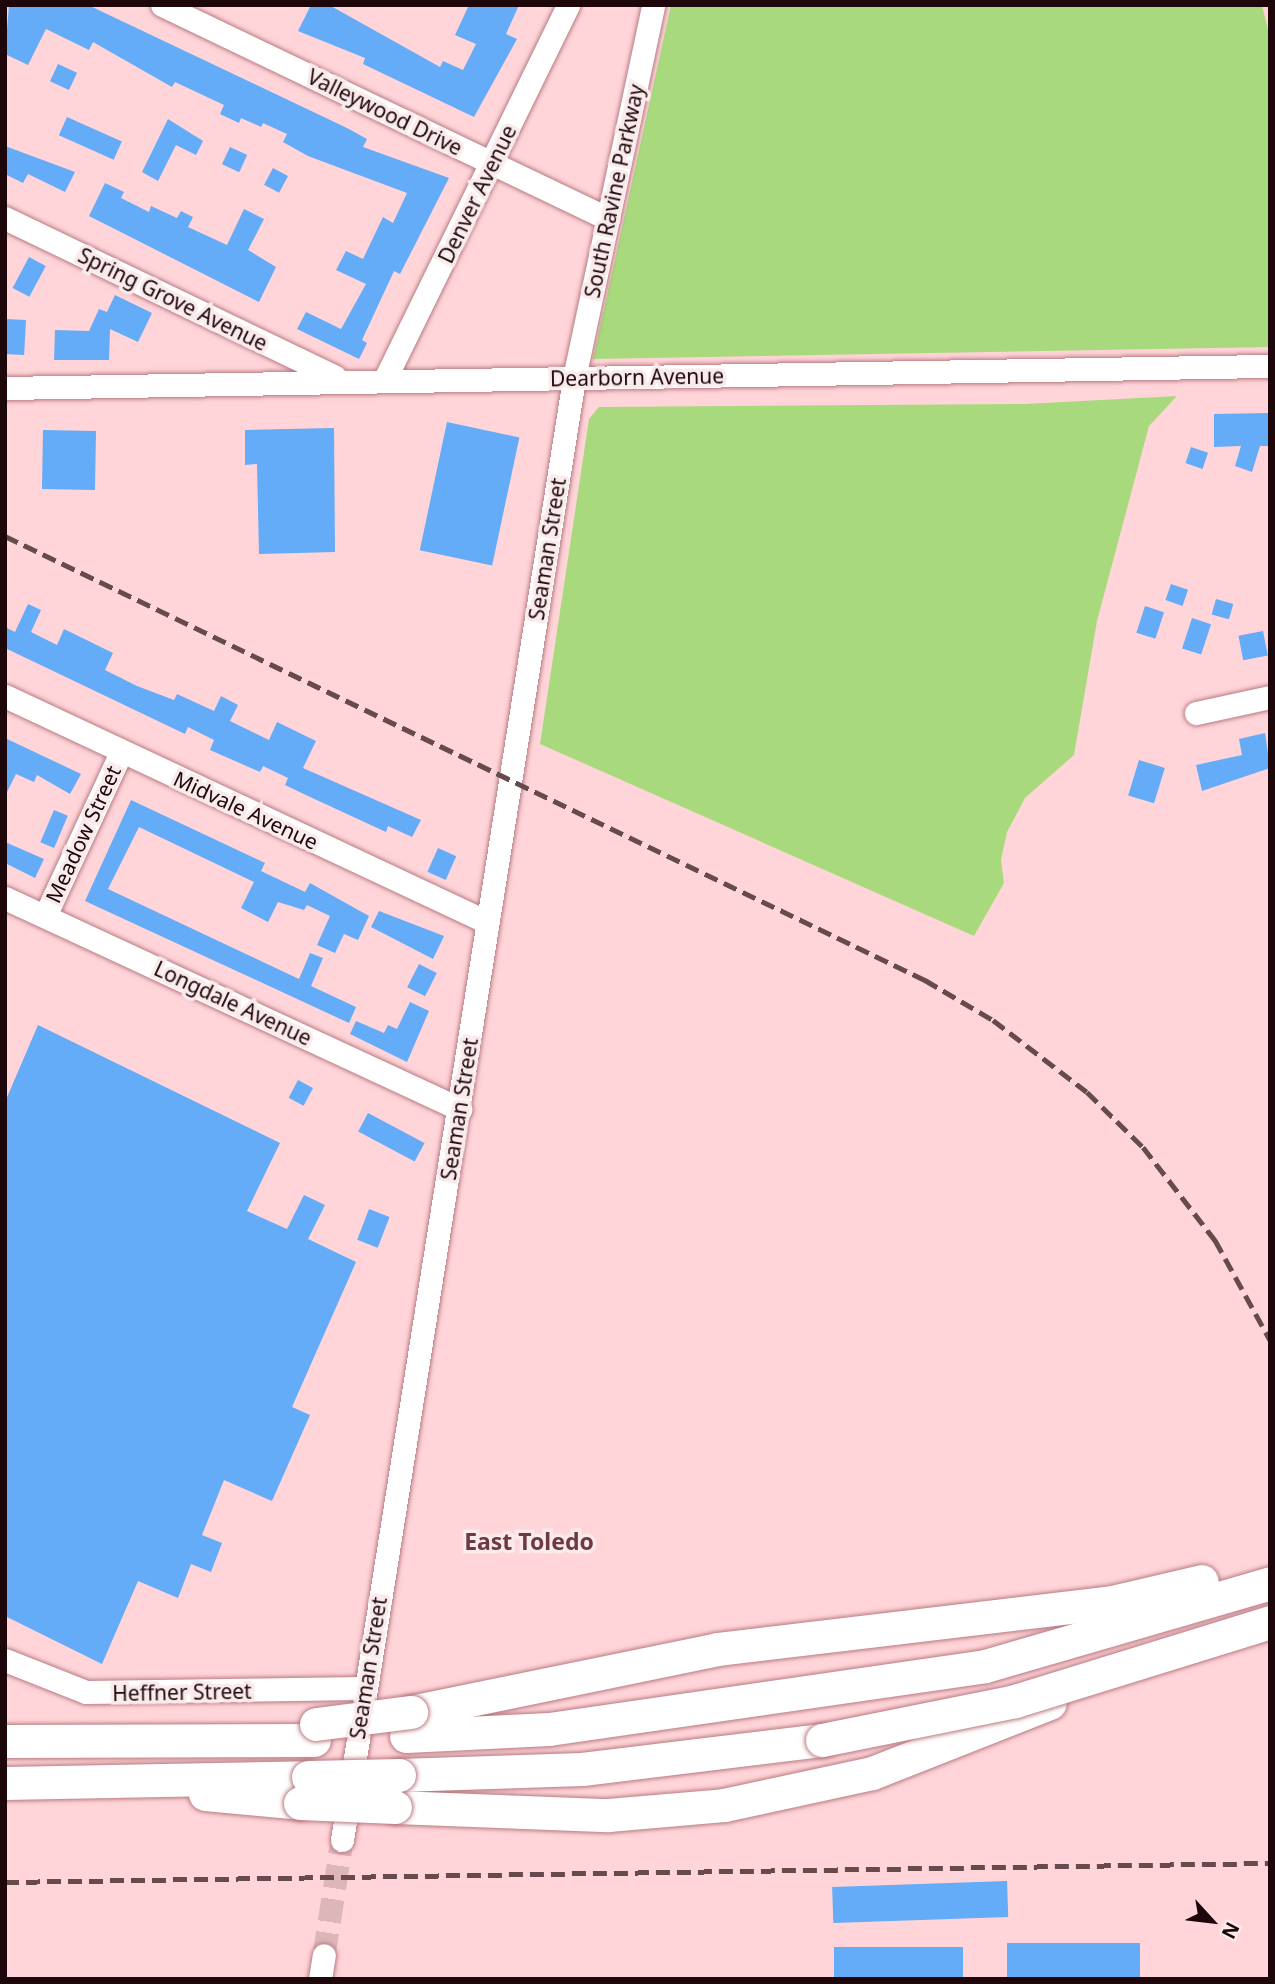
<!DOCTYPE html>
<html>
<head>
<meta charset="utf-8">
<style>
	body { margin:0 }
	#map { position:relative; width:1275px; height:1984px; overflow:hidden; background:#ffd5d9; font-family:"Noto Sans",sans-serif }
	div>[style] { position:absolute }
	.green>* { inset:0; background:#a8da7d }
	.building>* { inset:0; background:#64abf8; transform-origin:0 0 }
	.minor-tunnel>* { height:23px; margin-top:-11.5px; transform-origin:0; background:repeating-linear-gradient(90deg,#ddb6ba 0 23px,transparent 0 34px) }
	.roads { filter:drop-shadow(0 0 2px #b97b82) drop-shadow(0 0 2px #b97b82) }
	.minor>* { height:23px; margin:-11.5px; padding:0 11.5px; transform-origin:11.5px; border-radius:11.5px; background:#fff }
	.highway>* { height:33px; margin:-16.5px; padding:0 16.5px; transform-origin:16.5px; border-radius:16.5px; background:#fff }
	.rail>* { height:5px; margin-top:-2.5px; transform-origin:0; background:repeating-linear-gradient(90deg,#664a4e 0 14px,transparent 0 21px) }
	.bridges { filter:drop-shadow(0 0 2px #b97b82) drop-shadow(0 0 2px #b97b82) }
	.highway-bridge>* { height:33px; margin:-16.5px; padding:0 16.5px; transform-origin:16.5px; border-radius:16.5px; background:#fff }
	span { translate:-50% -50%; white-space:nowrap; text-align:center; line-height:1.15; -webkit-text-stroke:7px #f9eaec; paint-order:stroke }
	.street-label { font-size:21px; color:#1d070b }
	.neighbourhood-label { font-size:23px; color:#6f3941; font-weight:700 }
	.frame { position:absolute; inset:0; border:7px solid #1d070b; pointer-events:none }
	.north { position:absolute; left:1177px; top:1886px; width:70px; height:70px; -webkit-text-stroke:5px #f9eaec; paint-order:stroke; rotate:117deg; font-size:19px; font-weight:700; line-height:28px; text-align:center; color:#1d070b }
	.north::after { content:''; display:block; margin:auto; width:24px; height:32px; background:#1d070b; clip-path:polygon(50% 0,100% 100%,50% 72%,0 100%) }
</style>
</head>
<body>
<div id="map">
	<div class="green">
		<i style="clip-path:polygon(671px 5px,1262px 5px,1270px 38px,1270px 347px,593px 359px)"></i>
		<i style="clip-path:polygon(1177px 396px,1149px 426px,1097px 621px,1074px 755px,1025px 798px,1007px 832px,1001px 860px,1004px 883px,974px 936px,540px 744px,589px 419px,599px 407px,1025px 404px)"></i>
	</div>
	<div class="building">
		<i style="clip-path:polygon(9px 5px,88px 5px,347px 128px,367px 139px,363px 147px,449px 178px,400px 274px,394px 271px,362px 340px,367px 343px,359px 359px,297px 329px,306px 312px,341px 329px,366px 284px,336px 270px,346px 251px,363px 259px,383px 217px,393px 223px,407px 193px,308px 156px,283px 142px,287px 134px,263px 123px,261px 127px,241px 118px,239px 123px,220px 114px,224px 105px,175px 82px,172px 87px,93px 42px,89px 50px,46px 29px,28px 65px,5px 54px)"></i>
		<i style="clip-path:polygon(311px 5px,329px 5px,440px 67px,443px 61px,463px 70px,476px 44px,455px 35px,469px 5px,519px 5px,506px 34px,517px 39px,474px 117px,363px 64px,365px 58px,298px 31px)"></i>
		<i style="left:58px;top:64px;width:21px;height:19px;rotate:25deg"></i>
		<i style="left:67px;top:117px;width:60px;height:20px;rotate:24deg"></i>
		<i style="clip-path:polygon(168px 119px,203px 141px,196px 155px,176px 145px,158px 181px,142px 172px)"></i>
		<i style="clip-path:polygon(5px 146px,75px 172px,65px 192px,28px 174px,23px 183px,5px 174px)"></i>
		<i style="left:230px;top:147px;width:19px;height:19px;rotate:25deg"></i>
		<i style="left:273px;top:168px;width:17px;height:19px;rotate:28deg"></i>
		<i style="clip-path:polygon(105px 183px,124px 192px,121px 198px,149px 212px,151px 206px,177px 218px,181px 211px,193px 217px,188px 227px,227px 245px,244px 209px,264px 219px,248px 250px,276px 267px,259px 302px,89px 216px)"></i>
		<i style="left:29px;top:257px;width:19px;height:35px;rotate:28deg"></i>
		<i style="clip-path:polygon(115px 295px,152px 313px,138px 342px,110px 329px,109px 360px,54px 360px,55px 330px,89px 331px,99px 309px,107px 312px)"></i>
		<i style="left:5px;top:319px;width:21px;height:35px;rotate:3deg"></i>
		<i style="clip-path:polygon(1270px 413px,1270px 446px,1260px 446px,1252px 472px,1235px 466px,1241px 446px,1214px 447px,1214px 414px)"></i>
		<i style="left:447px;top:422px;width:74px;height:131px;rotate:12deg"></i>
		<i style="clip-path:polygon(334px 428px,335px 552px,259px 554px,257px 464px,245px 465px,245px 430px)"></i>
		<i style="left:43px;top:430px;width:53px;height:59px;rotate:1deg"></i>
		<i style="left:1191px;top:447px;width:18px;height:17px;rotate:19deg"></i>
		<i style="left:1171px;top:584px;width:18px;height:17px;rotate:19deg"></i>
		<i style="left:1216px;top:599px;width:18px;height:16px;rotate:16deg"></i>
		<i style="clip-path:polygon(28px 604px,41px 610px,31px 632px,57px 645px,64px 629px,113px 653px,105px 670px,137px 686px,174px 700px,177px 694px,214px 711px,221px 696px,238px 705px,230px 721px,269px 740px,277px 722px,316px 741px,303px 768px,421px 820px,412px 837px,388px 826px,386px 832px,308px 796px,285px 785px,288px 778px,263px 766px,260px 772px,210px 750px,214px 740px,188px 727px,185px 734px,5px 648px,5px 627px,15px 632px)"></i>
		<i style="left:1145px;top:606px;width:20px;height:28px;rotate:18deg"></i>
		<i style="left:1192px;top:618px;width:20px;height:32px;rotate:18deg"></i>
		<i style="left:1263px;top:631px;width:25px;height:25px;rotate:79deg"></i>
		<i style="clip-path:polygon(1265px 733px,1270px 768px,1202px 791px,1196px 765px,1242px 755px,1239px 739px)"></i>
		<i style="clip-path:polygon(5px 738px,81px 774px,70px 794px,37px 775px,34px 782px,16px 774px,5px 796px)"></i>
		<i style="left:1139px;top:760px;width:27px;height:37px;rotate:17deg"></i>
		<i style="clip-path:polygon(131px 800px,265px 863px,261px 871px,305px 892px,310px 883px,369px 916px,358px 940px,344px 934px,335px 953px,317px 945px,330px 916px,307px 905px,304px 910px,278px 902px,268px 922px,241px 908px,254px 882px,139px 827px,108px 889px,299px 979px,310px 953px,323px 958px,311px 986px,356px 1007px,349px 1023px,85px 901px)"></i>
		<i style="left:54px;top:810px;width:15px;height:35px;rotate:23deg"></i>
		<i style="clip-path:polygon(5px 842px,44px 859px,35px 878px,5px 863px)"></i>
		<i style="left:438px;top:848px;width:20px;height:26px;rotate:24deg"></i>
		<i style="clip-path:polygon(379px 911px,444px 936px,433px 959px,371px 927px)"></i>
		<i style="left:419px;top:964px;width:20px;height:26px;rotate:27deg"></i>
		<i style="clip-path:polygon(410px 1002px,429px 1011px,407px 1062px,350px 1034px,356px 1021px,384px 1033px,388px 1025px,397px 1029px)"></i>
		<i style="clip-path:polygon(38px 1025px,280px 1143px,247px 1211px,287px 1229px,304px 1195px,325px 1205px,308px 1239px,356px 1262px,292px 1407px,310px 1415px,272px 1501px,224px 1480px,202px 1535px,222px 1543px,211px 1572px,191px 1564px,178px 1598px,138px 1581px,102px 1664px,5px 1616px,5px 1102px)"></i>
		<i style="left:298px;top:1080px;width:17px;height:20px;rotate:28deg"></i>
		<i style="left:368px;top:1113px;width:64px;height:21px;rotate:28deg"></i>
		<i style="left:369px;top:1209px;width:22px;height:33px;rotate:21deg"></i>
		<i style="left:1007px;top:1881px;width:36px;height:175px;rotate:88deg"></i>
		<i style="left:1140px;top:1943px;width:36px;height:133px;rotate:90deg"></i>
		<i style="left:963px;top:1947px;width:32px;height:129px;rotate:90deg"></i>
	</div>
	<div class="minor-tunnel">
		<i style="left:324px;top:1955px;width:116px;rotate:-81.1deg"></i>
	</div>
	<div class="roads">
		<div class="minor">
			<i style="left:162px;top:5px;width:495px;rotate:25.6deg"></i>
			<i style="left:5px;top:218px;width:366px;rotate:25.7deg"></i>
			<i style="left:384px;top:381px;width:419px;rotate:-63.9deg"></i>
			<i style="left:5px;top:388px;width:1265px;rotate:-1deg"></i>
			<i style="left:5px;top:696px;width:532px;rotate:25.12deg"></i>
			<i style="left:1196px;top:713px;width:76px;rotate:-12.2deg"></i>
			<i style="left:5px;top:898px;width:502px;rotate:24.88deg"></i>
			<i style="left:45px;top:916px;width:181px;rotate:-65.1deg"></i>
			<i style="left:5px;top:1660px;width:87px;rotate:21.6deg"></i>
			<i style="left:86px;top:1692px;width:278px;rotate:-0.8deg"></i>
			<i style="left:342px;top:1840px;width:1480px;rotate:-80.98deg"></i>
			<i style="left:574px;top:378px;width:381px;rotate:-78deg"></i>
			<i style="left:320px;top:1979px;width:24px;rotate:-81deg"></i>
		</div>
		<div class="highway">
			<i style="left:411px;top:1712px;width:313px;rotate:-11.6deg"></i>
			<i style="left:718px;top:1649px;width:397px;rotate:-6.8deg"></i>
			<i style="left:1112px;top:1602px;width:92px;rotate:-13.1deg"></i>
			<i style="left:406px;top:1736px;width:143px;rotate:-2.8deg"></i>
			<i style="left:549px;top:1729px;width:441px;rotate:-8.2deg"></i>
			<i style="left:985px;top:1666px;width:297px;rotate:-16.2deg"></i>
			<i style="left:5px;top:1741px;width:309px;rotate:-0.2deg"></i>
			<i style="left:399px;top:1775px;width:183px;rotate:-1.9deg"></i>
			<i style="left:582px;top:1769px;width:242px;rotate:-6.9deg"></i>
			<i style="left:5px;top:1783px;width:303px;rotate:-1.1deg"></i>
			<i style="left:205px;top:1794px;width:95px;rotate:5.4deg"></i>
			<i style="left:395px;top:1807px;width:213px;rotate:2.2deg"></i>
			<i style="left:608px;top:1815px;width:116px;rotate:-4.9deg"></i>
			<i style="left:724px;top:1805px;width:151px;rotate:-12.2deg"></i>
			<i style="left:872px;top:1773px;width:191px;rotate:-21.5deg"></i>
		</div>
	</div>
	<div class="rail">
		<i style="left:5px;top:536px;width:1022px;rotate:25.76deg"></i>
		<i style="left:925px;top:980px;width:79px;rotate:30.5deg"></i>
		<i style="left:993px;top:1020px;width:118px;rotate:37.5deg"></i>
		<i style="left:1087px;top:1092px;width:78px;rotate:44.5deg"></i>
		<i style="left:1143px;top:1147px;width:118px;rotate:52.3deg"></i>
		<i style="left:1215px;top:1240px;width:114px;rotate:61.2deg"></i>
		<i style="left:5px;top:1882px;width:1265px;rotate:-0.86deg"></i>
	</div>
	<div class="bridges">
		<div class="highway-bridge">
			<i style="left:316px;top:1724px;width:96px;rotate:-7.2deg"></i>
			<i style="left:822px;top:1740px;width:197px;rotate:-11.4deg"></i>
			<i style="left:1015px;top:1701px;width:267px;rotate:-17.2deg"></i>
			<i style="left:308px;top:1777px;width:91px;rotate:-1.3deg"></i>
			<i style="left:300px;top:1803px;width:95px;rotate:2.4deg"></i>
		</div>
	</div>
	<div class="street-label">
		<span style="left:385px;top:112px;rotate:26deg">Valleywood Drive</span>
		<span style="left:614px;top:191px;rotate:-78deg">South Ravine Parkway</span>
		<span style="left:477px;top:194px;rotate:-64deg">Denver Avenue</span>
		<span style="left:173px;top:299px;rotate:26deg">Spring Grove Avenue</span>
		<span style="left:637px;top:377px;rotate:-1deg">Dearborn Avenue</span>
		<span style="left:547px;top:549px;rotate:-81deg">Seaman Street</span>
		<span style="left:246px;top:810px;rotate:25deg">Midvale Avenue</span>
		<span style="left:83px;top:834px;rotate:-65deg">Meadow Street</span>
		<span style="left:233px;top:1003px;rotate:25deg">Longdale Avenue</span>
		<span style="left:459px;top:1109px;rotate:-81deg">Seaman Street</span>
		<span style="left:368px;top:1668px;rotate:-81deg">Seaman Street</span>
		<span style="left:182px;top:1692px;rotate:-1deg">Heffner Street</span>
	</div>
	<div class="neighbourhood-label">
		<span style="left:529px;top:1541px">East Toledo</span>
	</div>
	<div class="frame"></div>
	<div class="north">N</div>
</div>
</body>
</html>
